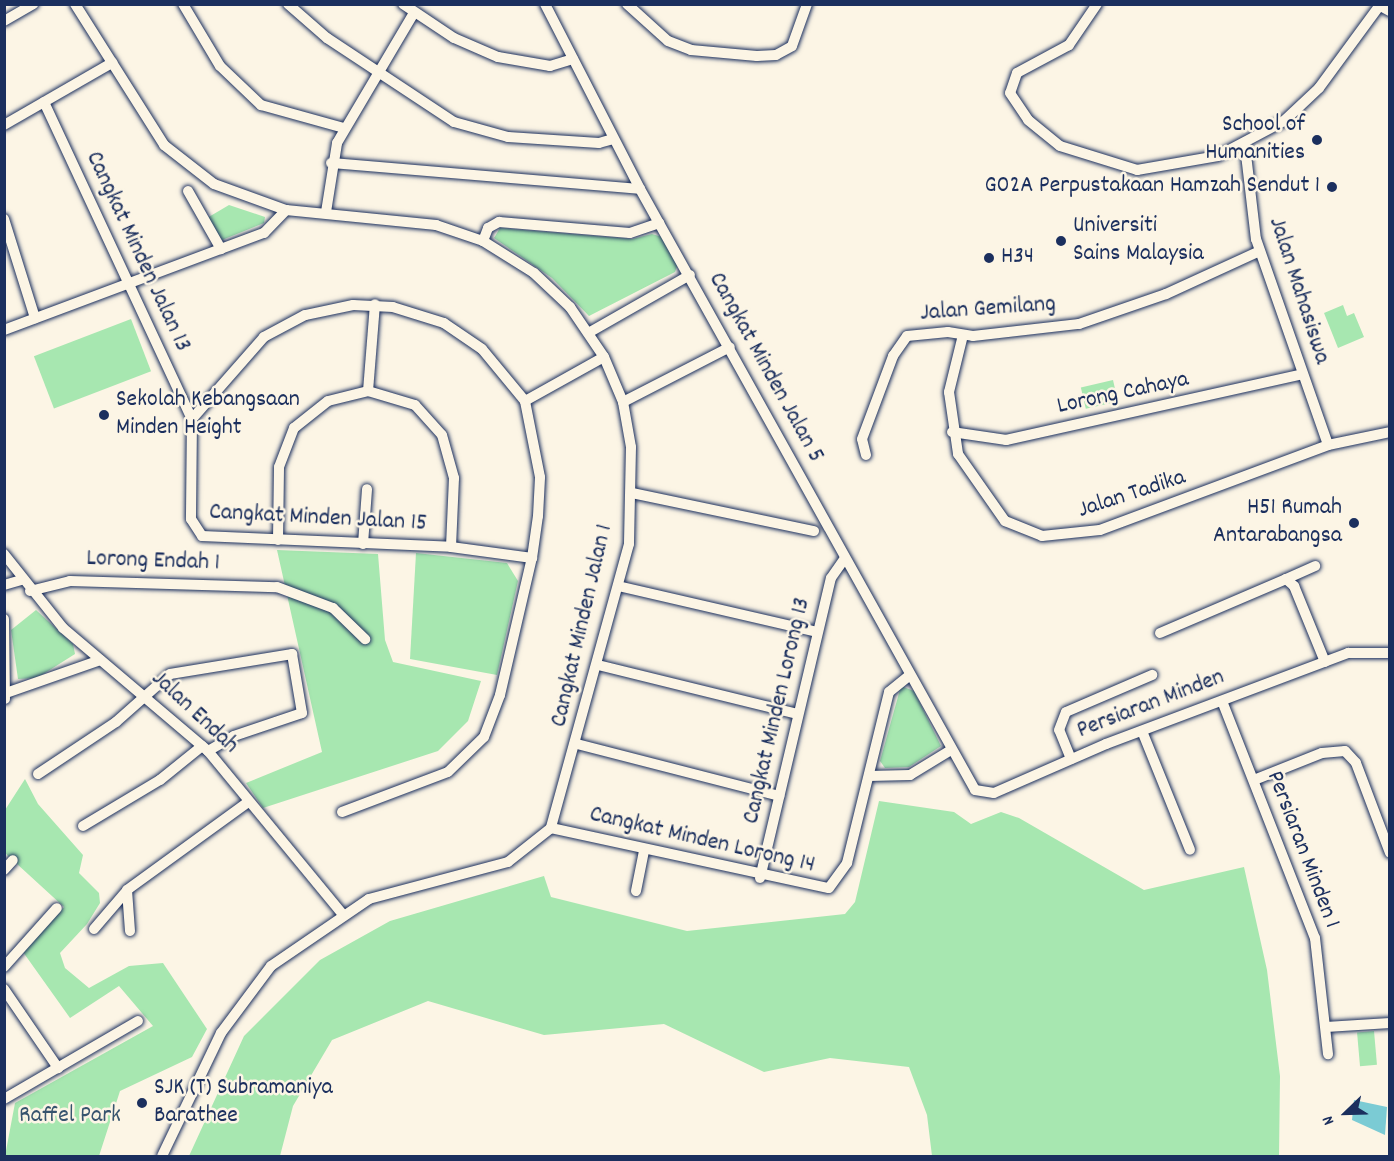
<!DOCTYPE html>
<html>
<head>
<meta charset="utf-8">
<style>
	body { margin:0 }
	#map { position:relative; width:1394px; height:1161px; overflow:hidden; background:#fcf5e5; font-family:Dekko,sans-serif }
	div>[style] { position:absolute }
	.green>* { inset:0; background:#a7e7b0; transform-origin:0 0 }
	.water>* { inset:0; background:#7bcbd4 }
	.roads { filter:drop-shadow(0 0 2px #1b2f5e) drop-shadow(0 0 2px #1b2f5e) }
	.minor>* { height:10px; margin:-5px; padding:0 5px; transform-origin:5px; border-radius:5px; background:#fcf5e5 }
	.tertiary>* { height:12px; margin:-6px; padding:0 6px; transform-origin:6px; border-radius:6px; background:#fcf5e5 }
	.dots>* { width:16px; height:16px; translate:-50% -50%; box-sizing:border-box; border:3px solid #fcf5e5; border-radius:50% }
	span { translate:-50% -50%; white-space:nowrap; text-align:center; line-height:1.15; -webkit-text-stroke:5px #fcf5e5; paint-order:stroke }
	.poi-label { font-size:24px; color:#1b2f5e }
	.right { translate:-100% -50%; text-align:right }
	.left { translate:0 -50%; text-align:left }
	.street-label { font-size:24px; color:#1b2f5e }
	.park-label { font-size:24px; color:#37546e }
	.frame { position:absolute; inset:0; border:6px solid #1b2f5e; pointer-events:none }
	.north { position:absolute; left:1316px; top:1083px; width:60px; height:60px; -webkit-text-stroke:4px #fcf5e5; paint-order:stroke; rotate:247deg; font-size:16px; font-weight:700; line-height:24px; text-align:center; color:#1b2f5e }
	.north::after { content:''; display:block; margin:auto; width:21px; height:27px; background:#1b2f5e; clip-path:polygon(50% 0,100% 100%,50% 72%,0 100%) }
</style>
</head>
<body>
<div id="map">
	<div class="green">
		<i style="clip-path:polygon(229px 205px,265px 217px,264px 223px,222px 240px,207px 218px)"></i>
		<i style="clip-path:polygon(500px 228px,632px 239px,652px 234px,662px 237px,678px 264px,675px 272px,589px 316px,552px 278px,494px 238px)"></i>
		<i style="clip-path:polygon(1343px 305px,1347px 316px,1354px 313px,1364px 337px,1338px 348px,1324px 313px)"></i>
		<i style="left:131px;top:319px;width:56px;height:104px;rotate:69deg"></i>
		<i style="left:1113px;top:380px;width:22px;height:33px;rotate:77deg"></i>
		<i style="clip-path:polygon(277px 550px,378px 554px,385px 640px,393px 662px,481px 681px,468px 721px,438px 751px,263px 808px,246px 783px,322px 752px)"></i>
		<i style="clip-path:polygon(416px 553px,507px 563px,518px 581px,497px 675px,410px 659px)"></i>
		<i style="clip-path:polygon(36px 610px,73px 644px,75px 654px,37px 678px,18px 679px,11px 630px)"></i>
		<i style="clip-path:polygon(901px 686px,914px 691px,941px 746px,909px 767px,885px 768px,880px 761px)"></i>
		<i style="clip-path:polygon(25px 779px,38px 804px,83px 855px,79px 873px,99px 893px,100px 903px,87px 924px,60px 953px,65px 968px,89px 988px,129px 966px,163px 963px,207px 1029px,192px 1057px,120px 1091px,99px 1156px,5px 1156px,15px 1103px,153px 1026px,119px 986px,70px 1018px,23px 952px,64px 907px,5px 853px,5px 810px)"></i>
		<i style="clip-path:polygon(879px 801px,954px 812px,971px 824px,1001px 812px,1019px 818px,1144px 890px,1244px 867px,1267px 970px,1280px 1076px,1279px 1156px,932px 1156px,927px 1115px,909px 1067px,830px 1058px,764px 1072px,664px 1024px,544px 1035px,428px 1001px,332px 1040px,293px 1106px,280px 1156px,189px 1156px,244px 1036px,320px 960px,390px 921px,544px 876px,551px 897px,687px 931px,845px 914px,855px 902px)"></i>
		<i style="left:1374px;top:1031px;width:34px;height:17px;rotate:85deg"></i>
	</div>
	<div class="water">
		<i style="clip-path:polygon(1354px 1100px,1387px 1107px,1385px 1135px,1352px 1120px)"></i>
	</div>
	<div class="roads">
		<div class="minor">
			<i style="left:75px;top:4px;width:167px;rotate:57.7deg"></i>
			<i style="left:164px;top:145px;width:63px;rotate:38deg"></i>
			<i style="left:214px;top:184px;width:77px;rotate:19.9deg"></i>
			<i style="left:286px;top:210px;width:151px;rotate:5.7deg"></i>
			<i style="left:436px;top:225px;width:50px;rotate:18.8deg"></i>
			<i style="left:483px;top:241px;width:60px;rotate:32.1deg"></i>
			<i style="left:534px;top:273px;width:50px;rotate:43.4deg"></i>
			<i style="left:570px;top:307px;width:60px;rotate:55.8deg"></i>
			<i style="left:604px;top:357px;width:49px;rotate:67.1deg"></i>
			<i style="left:623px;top:402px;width:46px;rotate:79.9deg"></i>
			<i style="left:631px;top:447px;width:97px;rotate:91.2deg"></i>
			<i style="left:629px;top:544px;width:295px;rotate:105.4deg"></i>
			<i style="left:551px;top:828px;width:55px;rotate:141.7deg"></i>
			<i style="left:508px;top:862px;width:144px;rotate:165.1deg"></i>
			<i style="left:369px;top:899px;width:119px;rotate:145.6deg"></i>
			<i style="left:271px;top:966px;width:84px;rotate:126.7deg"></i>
			<i style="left:221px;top:1033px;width:136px;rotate:115.6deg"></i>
			<i style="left:183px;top:4px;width:72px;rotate:59.2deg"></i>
			<i style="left:220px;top:66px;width:57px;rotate:43.6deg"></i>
			<i style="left:261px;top:105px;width:86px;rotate:15.5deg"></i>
			<i style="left:288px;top:4px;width:52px;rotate:41.1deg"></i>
			<i style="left:327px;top:38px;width:152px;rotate:33.5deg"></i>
			<i style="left:454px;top:122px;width:56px;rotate:15.5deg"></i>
			<i style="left:508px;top:137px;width:91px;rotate:3.8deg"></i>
			<i style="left:599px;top:143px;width:15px;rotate:-16deg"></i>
			<i style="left:403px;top:4px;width:61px;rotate:33.7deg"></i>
			<i style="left:454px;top:38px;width:48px;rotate:23.4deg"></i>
			<i style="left:498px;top:57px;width:53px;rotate:9.8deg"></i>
			<i style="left:550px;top:66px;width:24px;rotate:-17deg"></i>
			<i style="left:545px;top:4px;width:208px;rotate:62.8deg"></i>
			<i style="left:640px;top:189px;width:688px;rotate:60.86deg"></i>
			<i style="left:975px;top:790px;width:19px;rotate:9deg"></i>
			<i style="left:994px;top:793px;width:122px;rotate:-23.6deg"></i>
			<i style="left:1106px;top:744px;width:259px;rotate:-20.6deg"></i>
			<i style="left:1348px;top:653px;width:42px"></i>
			<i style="left:627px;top:4px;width:55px;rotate:42.1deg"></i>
			<i style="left:668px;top:41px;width:25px;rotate:21deg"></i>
			<i style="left:691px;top:50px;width:66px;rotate:5.2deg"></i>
			<i style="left:757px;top:56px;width:19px;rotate:-3deg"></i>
			<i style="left:776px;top:55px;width:18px;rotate:-29deg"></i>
			<i style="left:792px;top:46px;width:45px;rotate:-70.3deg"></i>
			<i style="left:1097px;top:4px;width:50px;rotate:124.3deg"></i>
			<i style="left:1069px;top:45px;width:59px;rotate:151.7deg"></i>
			<i style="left:1017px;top:73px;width:21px;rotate:109deg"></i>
			<i style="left:1010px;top:93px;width:32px;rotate:56deg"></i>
			<i style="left:1028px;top:120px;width:41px;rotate:39.1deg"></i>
			<i style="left:1060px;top:146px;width:81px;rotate:17.3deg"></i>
			<i style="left:1137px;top:170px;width:82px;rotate:-9.8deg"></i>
			<i style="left:1218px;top:156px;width:75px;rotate:-27.9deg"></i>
			<i style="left:1284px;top:121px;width:48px;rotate:-43.3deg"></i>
			<i style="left:1319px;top:88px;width:103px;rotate:-53.7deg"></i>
			<i style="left:4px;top:21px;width:34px;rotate:-30deg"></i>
			<i style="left:44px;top:102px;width:350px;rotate:65deg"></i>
			<i style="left:4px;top:125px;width:125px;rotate:-29.9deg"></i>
			<i style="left:1245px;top:146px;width:94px;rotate:83.3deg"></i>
			<i style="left:1256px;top:239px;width:218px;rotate:70.7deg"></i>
			<i style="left:331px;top:163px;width:310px;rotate:4.8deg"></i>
			<i style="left:188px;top:191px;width:67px;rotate:60.4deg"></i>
			<i style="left:326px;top:212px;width:70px;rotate:-80.9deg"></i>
			<i style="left:337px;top:143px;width:151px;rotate:-59.4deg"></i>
			<i style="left:4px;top:219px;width:104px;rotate:72.6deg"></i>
			<i style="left:483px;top:241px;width:14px;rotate:-69deg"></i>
			<i style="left:488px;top:228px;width:13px;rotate:-29deg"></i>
			<i style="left:499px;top:222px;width:131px;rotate:4.8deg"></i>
			<i style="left:630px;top:233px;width:31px;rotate:-19deg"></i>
			<i style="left:4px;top:330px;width:278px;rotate:-20.5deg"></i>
			<i style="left:264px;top:233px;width:32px;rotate:-46deg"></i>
			<i style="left:590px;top:332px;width:115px;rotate:-29.7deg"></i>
			<i style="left:963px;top:335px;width:59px;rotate:103.8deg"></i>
			<i style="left:949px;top:392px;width:63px;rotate:81.7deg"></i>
			<i style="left:958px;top:454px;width:82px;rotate:55deg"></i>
			<i style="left:1005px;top:521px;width:40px;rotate:22deg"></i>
			<i style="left:1042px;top:536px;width:58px;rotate:-5.9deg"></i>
			<i style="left:1100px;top:530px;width:243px;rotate:-20.4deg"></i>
			<i style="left:1328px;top:445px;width:63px;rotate:-11.8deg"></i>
			<i style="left:368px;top:391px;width:87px;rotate:-85.4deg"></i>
			<i style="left:525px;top:401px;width:90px;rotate:-29.1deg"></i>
			<i style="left:623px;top:402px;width:120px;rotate:-27.2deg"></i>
			<i style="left:952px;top:432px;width:55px;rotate:8.4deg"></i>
			<i style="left:1006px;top:440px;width:304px;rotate:-12.5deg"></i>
			<i style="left:866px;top:455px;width:16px;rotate:-104deg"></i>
			<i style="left:862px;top:439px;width:89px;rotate:-69.5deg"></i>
			<i style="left:893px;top:356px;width:24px;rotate:-55deg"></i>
			<i style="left:907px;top:336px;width:41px;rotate:-5.6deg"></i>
			<i style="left:948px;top:332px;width:25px;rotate:9deg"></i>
			<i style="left:973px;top:336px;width:107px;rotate:-6.5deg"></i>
			<i style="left:1079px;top:324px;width:92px;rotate:-19deg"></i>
			<i style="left:1166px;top:294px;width:103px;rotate:-24.6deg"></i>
			<i style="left:632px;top:493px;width:186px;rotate:11.8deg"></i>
			<i style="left:278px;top:540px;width:73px;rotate:-89.2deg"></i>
			<i style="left:279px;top:467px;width:42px;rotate:-69deg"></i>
			<i style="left:294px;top:428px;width:43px;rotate:-38.5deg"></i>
			<i style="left:328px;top:401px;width:41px;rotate:-14deg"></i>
			<i style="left:368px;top:391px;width:49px;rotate:16.6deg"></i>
			<i style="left:415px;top:405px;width:40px;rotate:48deg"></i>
			<i style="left:442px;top:435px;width:45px;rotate:74.4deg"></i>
			<i style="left:454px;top:478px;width:69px;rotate:92.5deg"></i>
			<i style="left:363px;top:544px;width:55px;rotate:-85.8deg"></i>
			<i style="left:4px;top:554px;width:95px;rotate:51.4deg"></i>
			<i style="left:63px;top:628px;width:190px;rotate:40.3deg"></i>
			<i style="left:208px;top:751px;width:212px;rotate:50.5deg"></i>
			<i style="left:1286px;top:579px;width:32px;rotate:-24deg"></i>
			<i style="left:4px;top:585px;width:18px;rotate:-16deg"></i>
			<i style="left:618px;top:586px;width:204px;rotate:13deg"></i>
			<i style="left:30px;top:591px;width:41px;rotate:-14deg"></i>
			<i style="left:70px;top:581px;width:207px;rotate:1.7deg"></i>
			<i style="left:277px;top:587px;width:60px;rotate:20.6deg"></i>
			<i style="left:333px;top:608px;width:45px;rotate:44.1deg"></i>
			<i style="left:4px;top:619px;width:80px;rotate:89.3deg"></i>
			<i style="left:1160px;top:633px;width:137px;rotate:-23.2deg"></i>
			<i style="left:1286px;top:579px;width:11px;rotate:41deg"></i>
			<i style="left:1294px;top:586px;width:82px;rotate:67.8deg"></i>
			<i style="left:598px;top:665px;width:205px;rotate:13.8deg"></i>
			<i style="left:6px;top:693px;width:100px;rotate:-19.3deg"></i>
			<i style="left:1222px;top:701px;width:255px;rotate:68.6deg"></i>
			<i style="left:1315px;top:938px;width:117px;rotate:83.6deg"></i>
			<i style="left:1142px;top:731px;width:128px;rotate:68deg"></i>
			<i style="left:577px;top:744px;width:209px;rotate:14.4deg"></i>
			<i style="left:1071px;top:759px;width:31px;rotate:-112deg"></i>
			<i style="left:1059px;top:730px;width:19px;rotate:-69deg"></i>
			<i style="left:1066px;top:712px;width:94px;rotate:-23.3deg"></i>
			<i style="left:38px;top:774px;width:94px;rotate:-33.7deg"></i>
			<i style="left:116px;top:722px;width:72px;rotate:-41.6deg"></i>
			<i style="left:170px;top:674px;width:124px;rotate:-9.3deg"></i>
			<i style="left:292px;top:654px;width:60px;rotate:80.4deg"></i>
			<i style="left:302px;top:713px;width:72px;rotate:161.3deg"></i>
			<i style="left:234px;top:736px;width:30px;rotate:150deg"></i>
			<i style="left:869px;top:776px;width:41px;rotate:-1.4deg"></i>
			<i style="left:910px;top:775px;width:48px;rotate:-31.4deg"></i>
			<i style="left:1254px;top:780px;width:73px;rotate:-21.7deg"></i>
			<i style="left:1322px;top:753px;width:23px;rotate:-5deg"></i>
			<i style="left:1345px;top:751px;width:16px;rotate:47deg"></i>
			<i style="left:1356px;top:763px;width:96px;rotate:69.3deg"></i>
			<i style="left:342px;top:812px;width:113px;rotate:-20.7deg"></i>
			<i style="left:448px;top:772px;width:50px;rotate:-44.2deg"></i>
			<i style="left:484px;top:737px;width:45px;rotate:-69.1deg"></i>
			<i style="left:500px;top:695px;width:141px;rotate:-76.9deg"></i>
			<i style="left:532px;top:558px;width:42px;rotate:-81.9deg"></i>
			<i style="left:538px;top:516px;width:39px;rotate:-87deg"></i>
			<i style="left:540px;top:477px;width:77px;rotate:-101.2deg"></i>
			<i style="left:525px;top:401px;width:67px;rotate:-129.6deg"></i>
			<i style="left:482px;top:349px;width:46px;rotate:-145.6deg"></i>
			<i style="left:444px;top:323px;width:53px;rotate:-162.6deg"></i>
			<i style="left:393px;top:307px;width:40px;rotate:-177.1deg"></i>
			<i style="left:353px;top:305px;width:49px;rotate:168.2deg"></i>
			<i style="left:305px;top:315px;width:47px;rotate:151.8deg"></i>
			<i style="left:264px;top:337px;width:109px;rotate:131.3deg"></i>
			<i style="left:192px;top:419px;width:100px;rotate:90.6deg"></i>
			<i style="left:191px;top:519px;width:20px;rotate:57deg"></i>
			<i style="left:202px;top:536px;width:249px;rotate:2.5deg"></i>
			<i style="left:451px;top:547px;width:82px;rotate:7.7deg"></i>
			<i style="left:83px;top:826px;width:90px;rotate:-30.9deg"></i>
			<i style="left:160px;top:780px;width:54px;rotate:-39deg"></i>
			<i style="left:551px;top:828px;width:284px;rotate:12.2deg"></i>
			<i style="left:829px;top:888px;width:31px;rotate:-54deg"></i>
			<i style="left:847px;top:863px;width:176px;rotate:-76.2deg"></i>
			<i style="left:889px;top:692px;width:27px;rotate:-39deg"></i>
			<i style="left:4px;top:870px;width:13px;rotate:-48deg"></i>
			<i style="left:760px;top:878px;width:308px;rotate:-76.7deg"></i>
			<i style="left:831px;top:578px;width:24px;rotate:-55deg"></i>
			<i style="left:636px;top:891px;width:41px;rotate:-78.7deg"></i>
			<i style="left:94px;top:929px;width:48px;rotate:-49.3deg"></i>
			<i style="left:130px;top:931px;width:41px;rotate:-94.2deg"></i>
			<i style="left:127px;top:890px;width:150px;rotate:-36deg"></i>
			<i style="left:4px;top:967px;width:79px;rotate:-48.1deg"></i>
			<i style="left:4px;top:989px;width:96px;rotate:55.6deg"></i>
			<i style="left:1326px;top:1027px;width:64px;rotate:-3.6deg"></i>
			<i style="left:4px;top:1099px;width:155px;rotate:-30.2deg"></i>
		</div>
		<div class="tertiary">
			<i style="left:1379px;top:4px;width:13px;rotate:29deg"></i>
		</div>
	</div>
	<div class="dots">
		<i style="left:1317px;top:140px;background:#1b2f5e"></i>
		<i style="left:1332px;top:187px;background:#1b2f5e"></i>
		<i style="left:1061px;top:241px;background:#1b2f5e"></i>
		<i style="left:989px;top:258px;background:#1b2f5e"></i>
		<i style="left:104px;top:415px;background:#1b2f5e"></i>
		<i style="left:1354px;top:523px;background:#1b2f5e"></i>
		<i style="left:142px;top:1103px;background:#1b2f5e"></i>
	</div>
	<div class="poi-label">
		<span class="right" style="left:1305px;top:140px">School of<br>Humanities</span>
		<span class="right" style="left:1320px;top:187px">G02A Perpustakaan Hamzah Sendut 1</span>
		<span class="left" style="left:1073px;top:241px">Universiti<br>Sains Malaysia</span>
		<span class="left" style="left:1001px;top:258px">H34</span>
		<span class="left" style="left:116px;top:415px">Sekolah Kebangsaan<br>Minden Height</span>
		<span class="right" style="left:1342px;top:523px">H51 Rumah<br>Antarabangsa</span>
		<span class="left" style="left:154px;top:1103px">SJK (T) Subramaniya<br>Barathee</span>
	</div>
	<div class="street-label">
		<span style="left:137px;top:252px;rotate:65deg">Cangkat Minden Jalan 13</span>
		<span style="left:1298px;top:291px;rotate:72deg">Jalan Mahasiswa</span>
		<span style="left:988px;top:310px;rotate:-4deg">Jalan Gemilang</span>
		<span style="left:765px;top:368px;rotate:61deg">Cangkat Minden Jalan 5</span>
		<span style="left:1123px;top:394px;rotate:-12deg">Lorong Cahaya</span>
		<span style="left:1132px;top:495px;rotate:-18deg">Jalan Tadika</span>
		<span style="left:318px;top:519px;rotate:3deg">Cangkat Minden Jalan 15</span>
		<span style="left:153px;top:562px;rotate:2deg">Lorong Endah 1</span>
		<span style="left:583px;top:626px;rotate:-77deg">Cangkat Minden Jalan 1</span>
		<span style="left:1151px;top:705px;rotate:-21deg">Persiaran Minden</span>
		<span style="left:778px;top:711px;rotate:-77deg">Cangkat Minden Lorong 13</span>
		<span style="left:194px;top:713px;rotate:43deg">Jalan Endah</span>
		<span style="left:702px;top:841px;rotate:13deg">Cangkat Minden Lorong 14</span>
		<span style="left:1302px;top:850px;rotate:69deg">Persiaran Minden 1</span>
	</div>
	<div class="park-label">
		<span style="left:70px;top:1117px">Raffel Park</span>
	</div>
	<div class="frame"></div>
	<div class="north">N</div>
</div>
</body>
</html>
